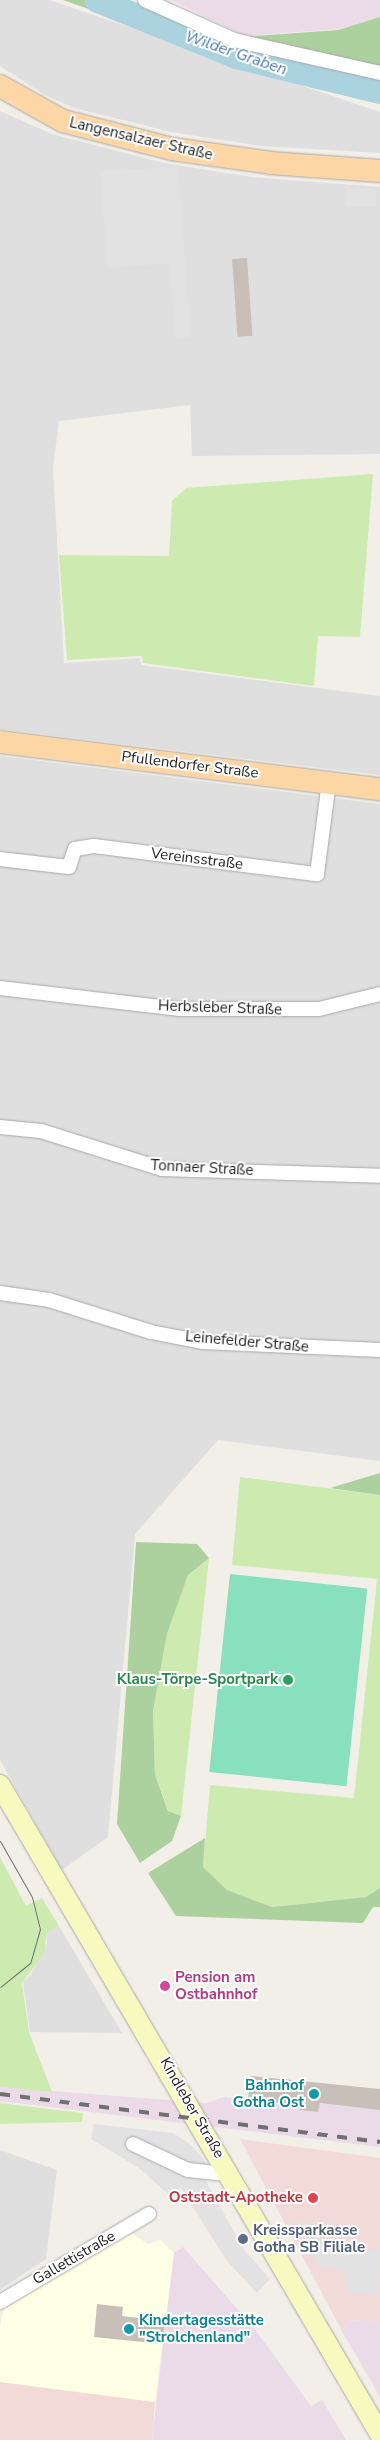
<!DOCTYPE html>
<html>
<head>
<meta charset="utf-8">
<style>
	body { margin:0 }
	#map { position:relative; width:380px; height:2440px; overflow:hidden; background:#f2efe9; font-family:"Nunito Sans",sans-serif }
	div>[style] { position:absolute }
	.residential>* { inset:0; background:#e0dfdf }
	.commercial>* { inset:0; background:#f2dad9 }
	.industrial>* { inset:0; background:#ebdbe8 }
	.education>* { inset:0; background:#ffffe5 }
	.grass>* { inset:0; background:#cdebb0 }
	.forest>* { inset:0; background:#add19e }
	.pitch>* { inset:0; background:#88e0be; transform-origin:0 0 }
	.parking>* { inset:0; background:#e2e2e2; transform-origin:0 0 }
	.river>* { height:25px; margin:-12.5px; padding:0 12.5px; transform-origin:12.5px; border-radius:12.5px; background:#aad3df }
	.building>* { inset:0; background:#c7bfb8; transform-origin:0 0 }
	.roads { filter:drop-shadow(0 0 1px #a9a9a9) drop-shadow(0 0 1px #a9a9a9) }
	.street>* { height:14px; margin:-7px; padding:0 7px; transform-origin:7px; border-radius:7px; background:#fff }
	.secondary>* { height:20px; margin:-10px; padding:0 10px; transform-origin:10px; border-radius:10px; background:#f7fabf }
	.primary>* { height:22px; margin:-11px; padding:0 11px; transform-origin:11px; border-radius:11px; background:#fcd6a4 }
	.tram>* { height:1px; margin:-0.5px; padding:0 0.5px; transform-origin:0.5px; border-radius:0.5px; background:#707070 }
	.rail>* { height:4px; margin-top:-2px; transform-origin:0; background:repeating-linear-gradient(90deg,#707070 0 10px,transparent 0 20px) }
	.dots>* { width:14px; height:14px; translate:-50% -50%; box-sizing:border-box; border:2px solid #fff; border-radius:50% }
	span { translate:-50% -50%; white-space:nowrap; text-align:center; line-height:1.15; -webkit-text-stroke:4px #fff; paint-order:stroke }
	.street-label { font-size:15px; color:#222 }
	.leisure-label { font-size:15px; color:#27864d; font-weight:700 }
	.right { translate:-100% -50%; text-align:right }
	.hotel-label { font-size:15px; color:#b23c85; font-weight:700 }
	.left { translate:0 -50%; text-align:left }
	.culture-label { font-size:15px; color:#0d838f; font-weight:700 }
	.health-label { font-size:15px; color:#be3a42; font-weight:700 }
	.service-label { font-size:15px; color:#4e5e75; font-weight:700 }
	.water-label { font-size:16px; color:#4a7aab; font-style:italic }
</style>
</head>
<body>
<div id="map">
	<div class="residential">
		<i style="clip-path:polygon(0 0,49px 0,380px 112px,380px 153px,260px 146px,171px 132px,74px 108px,43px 94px,0 66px)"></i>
		<i style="clip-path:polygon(0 111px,52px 134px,164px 163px,252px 177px,380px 187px,380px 454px,192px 456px,190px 405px,59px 421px,53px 468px,64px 663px,140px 658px,141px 665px,380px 696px,380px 775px,0 729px)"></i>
		<i style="clip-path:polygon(0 756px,380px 804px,380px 1461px,218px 1440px,135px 1534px,108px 1837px,62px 1870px,0 1760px)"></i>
		<i style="clip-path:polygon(59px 1926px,122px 2033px,30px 2032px,23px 1982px,31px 1974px,47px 1943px,47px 1933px)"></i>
		<i style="clip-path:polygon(0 2150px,57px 2170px,46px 2259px,0 2290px)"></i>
	</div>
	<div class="commercial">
		<i style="clip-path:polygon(240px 2139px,380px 2158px,380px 2322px,351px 2320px,342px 2331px)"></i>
		<i style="clip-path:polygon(0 2382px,155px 2402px,152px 2440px,0 2440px)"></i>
	</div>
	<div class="industrial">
		<i style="clip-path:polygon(171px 0,380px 0,380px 17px,339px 29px,245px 36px)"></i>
		<i style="clip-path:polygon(0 2087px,207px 2103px,224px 2097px,301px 2106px,301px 2110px,318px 2112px,320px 2103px,380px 2110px,380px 2147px,0 2101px)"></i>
		<i style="clip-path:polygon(183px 2247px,253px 2327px,311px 2406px,322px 2400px,346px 2440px,152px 2440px,174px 2253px)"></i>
		<i style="clip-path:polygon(351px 2320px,380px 2322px,380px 2397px,342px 2331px)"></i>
	</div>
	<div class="education">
		<i style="clip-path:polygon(130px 2232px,148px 2244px,160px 2240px,174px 2253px,155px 2402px,0 2382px,0 2326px,4px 2309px)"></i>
	</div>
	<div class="grass">
		<i style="clip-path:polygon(373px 474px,360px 637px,318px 636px,314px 686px,143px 663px,142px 656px,67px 660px,59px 555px,169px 556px,172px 501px,186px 488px)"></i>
		<i style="clip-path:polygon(240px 1477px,380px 1495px,380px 1888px,366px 1897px,272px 1907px,227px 1890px,203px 1867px,210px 1785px,354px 1798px,377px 1579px,232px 1565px)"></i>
		<i style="clip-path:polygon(209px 1558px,181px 1816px,169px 1812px,155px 1775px,153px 1711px,167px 1634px,188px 1575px)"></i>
		<i style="clip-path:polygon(0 1857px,26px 1906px,42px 1898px,59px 1926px,47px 1933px,44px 1954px,22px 1983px,29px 2032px,52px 2092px,0 2087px)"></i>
		<i style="clip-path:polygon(0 2103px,83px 2113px,82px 2122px,0 2124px)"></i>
	</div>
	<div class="forest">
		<i style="clip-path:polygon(63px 0,127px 0,213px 39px,338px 30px,380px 17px,380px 104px,245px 64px)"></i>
		<i style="clip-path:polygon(380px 1473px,380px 1495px,330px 1488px)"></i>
		<i style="clip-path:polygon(136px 1542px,197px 1544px,209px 1558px,188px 1575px,167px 1634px,153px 1711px,155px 1775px,168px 1811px,181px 1816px,172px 1841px,140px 1863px,117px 1824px)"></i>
		<i style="clip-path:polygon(205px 1838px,203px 1867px,227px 1890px,272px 1907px,366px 1897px,380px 1888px,380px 1907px,373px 1907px,363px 1923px,176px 1916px,148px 1873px)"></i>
	</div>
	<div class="pitch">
		<i style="left:230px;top:1574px;width:138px;height:199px;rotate:6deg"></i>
	</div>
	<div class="parking">
		<i style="clip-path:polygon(178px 167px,191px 338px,175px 339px,170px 263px,108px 268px,100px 171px)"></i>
		<i style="left:346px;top:189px;width:30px;height:18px"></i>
		<i style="clip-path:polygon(94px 2124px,173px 2133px,190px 2144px,202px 2157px,209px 2172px,203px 2176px,245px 2251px,270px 2279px,257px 2293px,227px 2261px,181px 2188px,169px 2195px,139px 2168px,91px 2139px)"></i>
		<i style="clip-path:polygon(292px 2221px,314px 2223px,325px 2244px,380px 2251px,378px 2295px,348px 2292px,341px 2270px,319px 2266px)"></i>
	</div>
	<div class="river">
		<i style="left:97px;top:0;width:150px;rotate:21.9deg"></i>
		<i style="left:236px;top:56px;width:148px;rotate:13.7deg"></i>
	</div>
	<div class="building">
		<i style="left:247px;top:258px;width:78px;height:15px;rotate:86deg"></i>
		<i style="clip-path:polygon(251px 2076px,380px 2089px,380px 2110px,320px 2103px,318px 2112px,300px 2110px,301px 2106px,248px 2099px)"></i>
		<i style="clip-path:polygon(97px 2304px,123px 2307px,122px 2316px,165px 2321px,163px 2344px,94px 2337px)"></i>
	</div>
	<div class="roads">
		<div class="street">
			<i style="left:145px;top:0;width:98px;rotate:24.2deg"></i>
			<i style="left:234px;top:40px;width:150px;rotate:12.7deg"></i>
			<i style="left:0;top:859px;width:69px;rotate:6.6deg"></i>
			<i style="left:69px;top:867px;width:19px;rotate:-72deg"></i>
			<i style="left:75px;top:849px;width:19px;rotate:-9deg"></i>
			<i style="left:94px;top:846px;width:225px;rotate:7.2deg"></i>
			<i style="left:317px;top:874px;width:93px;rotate:-82.6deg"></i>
			<i style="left:0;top:988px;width:181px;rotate:6.7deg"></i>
			<i style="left:180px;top:1009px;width:139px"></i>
			<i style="left:319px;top:1009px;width:63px;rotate:-13.8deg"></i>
			<i style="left:0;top:1127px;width:41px;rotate:5.6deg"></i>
			<i style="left:41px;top:1131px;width:127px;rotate:17.4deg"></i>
			<i style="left:162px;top:1169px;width:218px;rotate:1.8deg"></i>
			<i style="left:0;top:1293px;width:49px;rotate:8.1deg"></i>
			<i style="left:49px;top:1300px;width:107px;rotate:17.4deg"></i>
			<i style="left:151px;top:1332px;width:53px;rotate:10.9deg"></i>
			<i style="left:203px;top:1342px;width:177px;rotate:2.6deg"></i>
			<i style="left:133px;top:2144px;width:61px;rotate:25.3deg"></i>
			<i style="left:188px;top:2170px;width:31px;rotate:6deg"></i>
			<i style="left:0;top:2302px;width:173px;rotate:-30.6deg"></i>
		</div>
		<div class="secondary">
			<i style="left:0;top:1785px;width:752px;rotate:59.65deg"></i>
		</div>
		<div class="primary">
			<i style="left:0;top:86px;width:72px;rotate:29.1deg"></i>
			<i style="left:63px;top:121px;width:113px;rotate:14.4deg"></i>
			<i style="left:172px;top:149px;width:100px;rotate:8deg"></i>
			<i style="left:271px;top:163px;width:109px;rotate:4.2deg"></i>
			<i style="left:0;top:742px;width:383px;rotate:7.1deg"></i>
		</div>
	</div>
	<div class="tram">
		<i style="left:0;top:1841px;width:64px;rotate:60.3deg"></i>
		<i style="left:32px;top:1897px;width:33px;rotate:76deg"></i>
		<i style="left:40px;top:1929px;width:35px;rotate:106deg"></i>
		<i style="left:30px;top:1963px;width:38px;rotate:141deg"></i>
	</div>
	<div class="rail">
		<i style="left:0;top:2094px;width:383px;rotate:7.2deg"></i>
	</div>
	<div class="dots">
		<i style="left:288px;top:1680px;background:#2e9e5b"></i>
		<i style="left:165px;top:1986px;background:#d1479c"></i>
		<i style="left:314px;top:2094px;background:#0f9aa8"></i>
		<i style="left:313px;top:2198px;background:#e0444e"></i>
		<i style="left:243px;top:2239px;background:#5c6f8a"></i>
		<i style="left:129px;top:2329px;background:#0f9aa8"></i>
	</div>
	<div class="street-label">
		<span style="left:141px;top:139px;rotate:13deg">Langensalzaer Straße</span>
		<span style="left:190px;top:765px;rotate:7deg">Pfullendorfer Straße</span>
		<span style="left:197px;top:859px;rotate:7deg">Vereinsstraße</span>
		<span style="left:220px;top:1008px;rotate:2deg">Herbsleber Straße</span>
		<span style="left:202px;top:1168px;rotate:3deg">Tonnaer Straße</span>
		<span style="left:247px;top:1342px;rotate:5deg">Leinefelder Straße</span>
		<span style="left:192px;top:2108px;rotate:60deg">Kindleber Straße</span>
		<span style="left:74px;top:2258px;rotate:-30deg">Gallettistraße</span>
	</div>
	<div class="leisure-label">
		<span class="right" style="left:278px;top:1680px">Klaus-Törpe-Sportpark</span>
	</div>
	<div class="hotel-label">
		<span class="left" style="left:175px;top:1986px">Pension am<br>Ostbahnhof</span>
	</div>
	<div class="culture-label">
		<span class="right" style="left:304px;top:2094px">Bahnhof<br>Gotha Ost</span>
		<span class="left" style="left:139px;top:2329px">Kindertagesstätte<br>"Strolchenland"</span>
	</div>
	<div class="health-label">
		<span class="right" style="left:303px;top:2198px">Oststadt-Apotheke</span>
	</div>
	<div class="service-label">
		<span class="left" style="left:253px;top:2239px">Kreissparkasse<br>Gotha SB Filiale</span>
	</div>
	<div class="water-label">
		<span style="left:236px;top:53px;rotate:19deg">Wilder Graben</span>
	</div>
</div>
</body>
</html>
